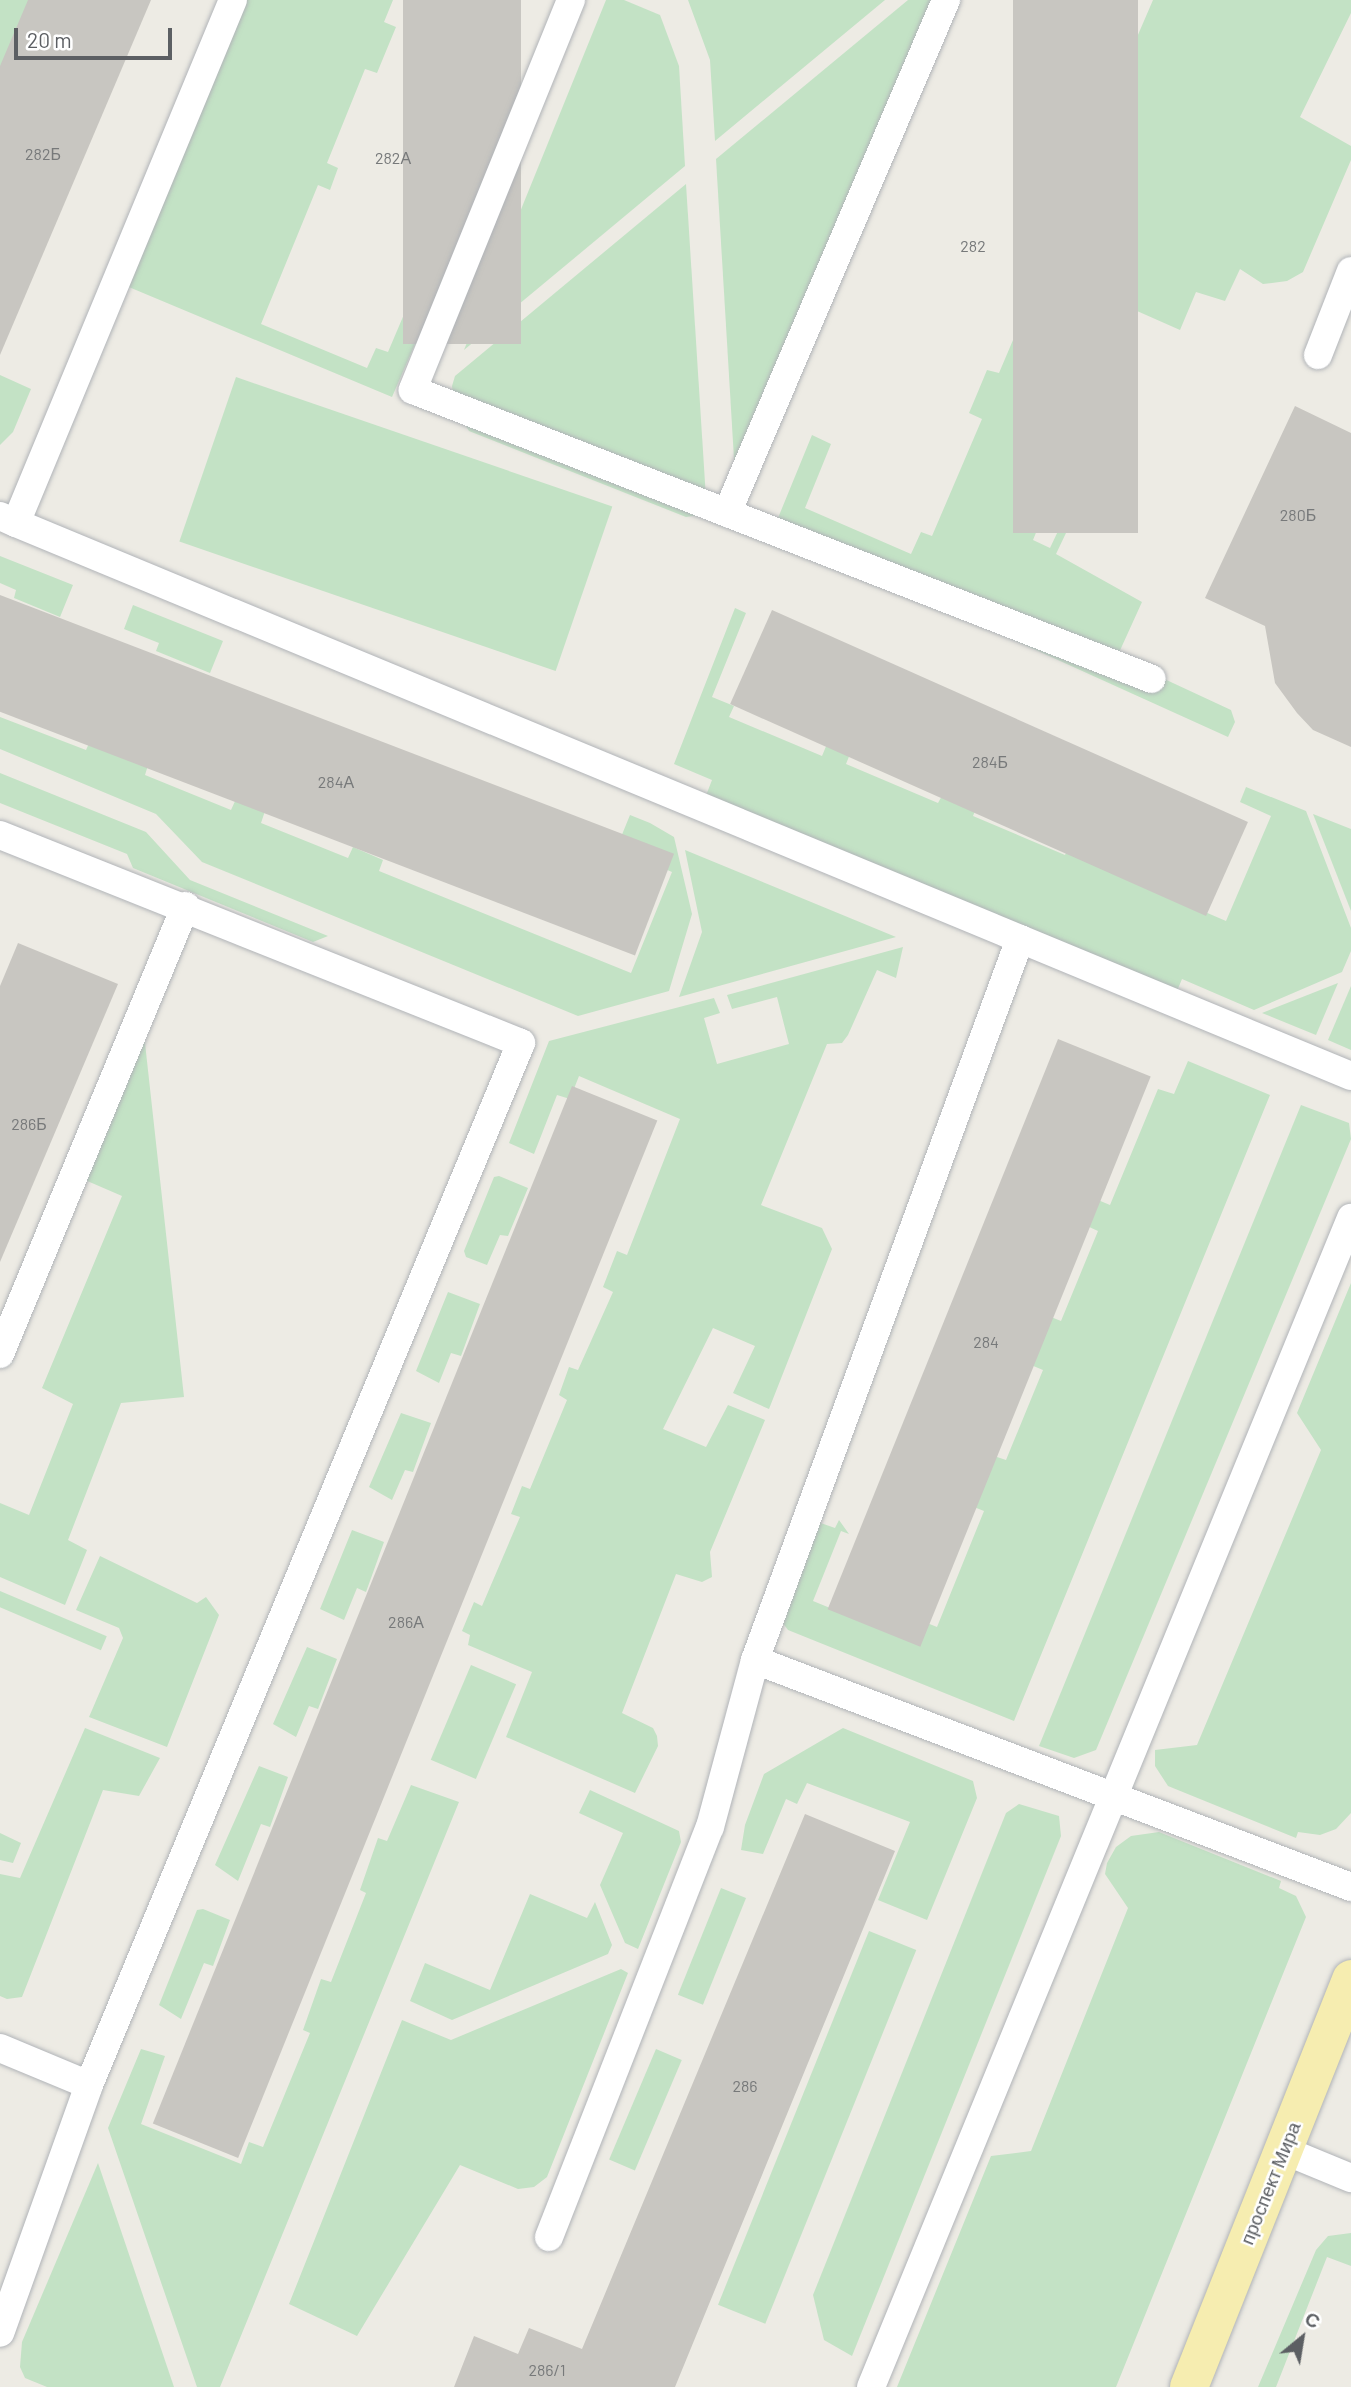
<!DOCTYPE html>
<html>
<head>
<meta charset="utf-8">
<style>
	body { margin:0 }
	#map { position:relative; width:1351px; height:2387px; overflow:hidden; background:#edebe4; font-family:Barlow,sans-serif }
	div>[style] { position:absolute }
	.green>* { inset:0; background:#c3e2c5; transform-origin:0 0 }
	.building>* { inset:0; background:#c8c6c1; transform-origin:0 0 }
	.roads { filter:drop-shadow(0 0 2px #b1b4b8) drop-shadow(0 0 2px #b1b4b8) }
	.lane>* { height:28px; margin:-14px; padding:0 14px; transform-origin:14px; border-radius:14px; background:#fff }
	.primary>* { height:38px; margin:-19px; padding:0 19px; transform-origin:19px; border-radius:19px; background:#f6edb0 }
	span { translate:-50% -50%; white-space:nowrap; text-align:center; line-height:1.15; -webkit-text-stroke:5px #fff; paint-order:stroke }
	.number-label { font-size:16px; color:#77797a }
	.number-label span { -webkit-text-stroke-width:0 }
	.street-label { font-size:19px; color:#5c5f63 }
	.north { position:absolute; left:1267px; top:2303px; width:70px; height:70px; -webkit-text-stroke:5px #fff; paint-order:stroke; rotate:30deg; font-size:19px; font-weight:700; line-height:28px; text-align:center; color:#5c5f63 }
	.north::after { content:''; display:block; margin:auto; width:24px; height:32px; background:#5c5f63; clip-path:polygon(50% 0,100% 100%,50% 72%,0 100%) }
	.scale { position:absolute; left:14px; top:28px; width:158px; height:32px; box-sizing:border-box; border:4px solid #5c5f63; border-top:0; padding-left:9px; font-size:21px; line-height:24px; white-space:nowrap; color:#5c5f63; -webkit-text-stroke:5px #fff; paint-order:stroke }
</style>
</head>
<body>
<div id="map">
	<div class="green">
		<i style="clip-path:polygon(0 0,29px 0,0 104px)"></i>
		<i style="clip-path:polygon(242px 0,393px 0,384px 22px,396px 27px,377px 73px,365px 69px,327px 163px,338px 168px,330px 190px,318px 185px,261px 324px,367px 368px,376px 348px,388px 352px,405px 312px,425px 321px,392px 397px,124px 285px)"></i>
		<i style="clip-path:polygon(606px 0,624px 0,660px 15px,679px 66px,685px 166px,464px 350px)"></i>
		<i style="clip-path:polygon(688px 0,885px 0,715px 141px,710px 60px)"></i>
		<i style="clip-path:polygon(908px 0,938px 0,736px 492px,716px 159px)"></i>
		<i style="clip-path:polygon(1153px 0,1351px 0,1351px 13px,1300px 117px,1351px 146px,1351px 160px,1303px 272px,1287px 281px,1263px 284px,1240px 269px,1225px 301px,1196px 292px,1180px 330px,1128px 307px,1033px 540px,1050px 548px,1059px 529px,1066px 533px,1056px 554px,1142px 602px,1117px 657px,1231px 710px,1235px 722px,1228px 737px,921px 598px,778px 518px,812px 435px,831px 444px,805px 508px,911px 554px,921px 532px,932px 536px,982px 419px,969px 413px,977px 394px,987px 370px,999px 373px,1038px 281px,1027px 274px,1046px 228px,1056px 231px,1096px 137px,1085px 132px,1093px 112px,1103px 116px)"></i>
		<i style="clip-path:polygon(686px 184px,707px 514px,686px 517px,469px 431px,455px 409px,452px 386px,455px 376px)"></i>
		<i style="clip-path:polygon(0 375px,31px 389px,13px 432px,0 445px)"></i>
		<i style="left:236px;top:377px;width:398px;height:174px;rotate:19deg"></i>
		<i style="clip-path:polygon(0 556px,73px 585px,60px 617px,14px 598px,16px 590px,0 583px)"></i>
		<i style="clip-path:polygon(133px 605px,223px 641px,210px 673px,156px 651px,159px 643px,124px 629px)"></i>
		<i style="clip-path:polygon(735px 608px,746px 613px,712px 697px,734px 706px,729px 717px,822px 756px,827px 744px,850px 754px,846px 764px,938px 803px,944px 792px,977px 806px,973px 816px,1065px 855px,1071px 842px,1091px 863px,1226px 921px,1271px 816px,1240px 802px,1246px 787px,1306px 811px,1351px 928px,1351px 951px,1342px 972px,1254px 1010px,1182px 979px,1177px 991px,705px 798px,712px 780px,674px 764px)"></i>
		<i style="clip-path:polygon(0 717px,86px 750px,91px 739px,149px 762px,145px 775px,231px 810px,236px 799px,265px 811px,261px 823px,348px 858px,353px 847px,383px 860px,379px 871px,631px 973px,672px 872px,651px 863px,655px 850px,621px 837px,630px 815px,650px 823px,674px 837px,692px 914px,669px 991px,578px 1016px,202px 862px,156px 814px,0 749px)"></i>
		<i style="clip-path:polygon(0 773px,146px 832px,190px 880px,328px 936px,313px 942px,133px 868px,127px 854px,0 803px)"></i>
		<i style="clip-path:polygon(1313px 814px,1351px 829px,1351px 911px)"></i>
		<i style="clip-path:polygon(685px 850px,896px 937px,679px 997px,702px 932px)"></i>
		<i style="clip-path:polygon(903px 947px,896px 978px,877px 970px,848px 1035px,842px 1043px,827px 1044px,761px 1205px,822px 1228px,832px 1249px,769px 1409px,733px 1393px,755px 1346px,713px 1328px,663px 1429px,706px 1447px,728px 1405px,765px 1420px,710px 1552px,712px 1577px,702px 1582px,676px 1574px,622px 1713px,653px 1728px,657px 1736px,658px 1746px,635px 1793px,506px 1737px,532px 1672px,468px 1645px,470px 1635px,462px 1631px,474px 1602px,482px 1606px,520px 1517px,511px 1514px,522px 1486px,530px 1489px,567px 1400px,559px 1395px,569px 1367px,578px 1370px,613px 1292px,603px 1287px,617px 1251px,627px 1255px,680px 1119px,579px 1076px,570px 1099px,557px 1095px,534px 1154px,509px 1143px,549px 1041px,714px 998px,720px 1013px,704px 1018px,717px 1064px,789px 1044px,777px 997px,732px 1009px,727px 995px)"></i>
		<i style="clip-path:polygon(1338px 983px,1316px 1035px,1262px 1013px)"></i>
		<i style="clip-path:polygon(1351px 986px,1351px 1050px,1328px 1040px)"></i>
		<i style="clip-path:polygon(144px 1034px,184px 1397px,121px 1403px,68px 1540px,87px 1550px,65px 1605px,0 1577px,0 1503px,29px 1515px,73px 1404px,42px 1388px,122px 1196px,85px 1180px)"></i>
		<i style="clip-path:polygon(1188px 1061px,1270px 1095px,1014px 1721px,788px 1630px,782px 1622px,815px 1521px,835px 1528px,839px 1520px,849px 1534px,841px 1531px,813px 1601px,918px 1644px,927px 1623px,937px 1627px,984px 1511px,974px 1507px,994px 1456px,1006px 1460px,1043px 1370px,1031px 1365px,1051px 1317px,1061px 1321px,1098px 1231px,1087px 1226px,1098px 1200px,1110px 1205px,1158px 1089px,1174px 1094px)"></i>
		<i style="clip-path:polygon(1301px 1105px,1349px 1123px,1351px 1139px,1096px 1750px,1074px 1758px,1039px 1746px)"></i>
		<i style="clip-path:polygon(499px 1176px,528px 1188px,508px 1236px,500px 1235px,487px 1265px,466px 1257px,464px 1251px,494px 1177px)"></i>
		<i style="clip-path:polygon(1351px 1283px,1351px 1813px,1336px 1829px,1320px 1835px,1298px 1832px,1296px 1838px,1168px 1786px,1155px 1766px,1155px 1750px,1197px 1745px,1321px 1450px,1297px 1413px)"></i>
		<i style="clip-path:polygon(448px 1292px,480px 1304px,461px 1356px,451px 1353px,439px 1383px,416px 1371px)"></i>
		<i style="clip-path:polygon(401px 1413px,431px 1423px,413px 1472px,405px 1470px,392px 1500px,369px 1487px)"></i>
		<i style="clip-path:polygon(352px 1530px,384px 1542px,366px 1592px,357px 1588px,344px 1620px,320px 1609px)"></i>
		<i style="clip-path:polygon(100px 1556px,197px 1603px,206px 1597px,219px 1615px,167px 1747px,89px 1717px,123px 1638px,119px 1628px,76px 1610px)"></i>
		<i style="left:0;top:1591px;width:116px;height:15px;rotate:23deg"></i>
		<i style="clip-path:polygon(307px 1647px,337px 1659px,318px 1709px,309px 1706px,296px 1737px,273px 1724px)"></i>
		<i style="left:471px;top:1665px;width:49px;height:103px;rotate:23deg"></i>
		<i style="clip-path:polygon(85px 1728px,160px 1758px,139px 1796px,103px 1790px,22px 1997px,7px 1999px,0 1996px,0 1874px,20px 1878px)"></i>
		<i style="clip-path:polygon(843px 1728px,973px 1781px,977px 1798px,927px 1920px,878px 1900px,910px 1822px,807px 1783px,797px 1804px,786px 1799px,763px 1854px,741px 1850px,745px 1825px,764px 1774px)"></i>
		<i style="clip-path:polygon(259px 1766px,288px 1777px,270px 1827px,261px 1824px,238px 1881px,215px 1865px)"></i>
		<i style="clip-path:polygon(411px 1785px,459px 1802px,220px 2387px,197px 2387px,108px 2128px,141px 2049px,165px 2056px,141px 2124px,241px 2164px,249px 2142px,263px 2147px,310px 2033px,303px 2030px,321px 1979px,331px 1982px,366px 1893px,360px 1890px,378px 1838px,387px 1841px)"></i>
		<i style="clip-path:polygon(590px 1790px,679px 1831px,681px 1842px,638px 1949px,625px 1943px,600px 1885px,623px 1833px,579px 1813px)"></i>
		<i style="clip-path:polygon(1019px 1804px,1059px 1816px,1061px 1836px,852px 2356px,824px 2340px,813px 2295px,1006px 1813px)"></i>
		<i style="clip-path:polygon(1159px 1832px,1281px 1881px,1279px 1888px,1296px 1896px,1306px 1917px,1116px 2387px,897px 2387px,991px 2156px,1031px 2151px,1128px 1908px,1105px 1874px,1107px 1863px,1116px 1847px,1131px 1836px)"></i>
		<i style="clip-path:polygon(0 1833px,21px 1843px,13px 1863px,0 1860px)"></i>
		<i style="left:721px;top:1888px;width:27px;height:115px;rotate:22deg"></i>
		<i style="clip-path:polygon(530px 1894px,587px 1918px,595px 1902px,612px 1945px,608px 1954px,452px 2020px,410px 2001px,425px 1963px,490px 1990px)"></i>
		<i style="clip-path:polygon(203px 1909px,230px 1920px,213px 1966px,204px 1963px,181px 2019px,159px 2005px,197px 1910px)"></i>
		<i style="left:869px;top:1931px;width:51px;height:403px;rotate:22deg"></i>
		<i style="clip-path:polygon(621px 1969px,628px 1973px,547px 2177px,534px 2187px,518px 2189px,460px 2165px,357px 2336px,289px 2304px,402px 2020px,451px 2040px)"></i>
		<i style="left:656px;top:2049px;width:28px;height:120px;rotate:23deg"></i>
		<i style="clip-path:polygon(98px 2163px,174px 2387px,47px 2387px,25px 2378px,20px 2367px,22px 2342px)"></i>
		<i style="clip-path:polygon(1351px 2233px,1351px 2266px,1327px 2257px,1276px 2387px,1258px 2387px,1316px 2250px,1328px 2236px)"></i>
	</div>
	<div class="building">
		<i style="clip-path:polygon(28px 0,151px 0,0 355px,0 66px)"></i>
		<i style="left:403px;top:0;width:118px;height:344px"></i>
		<i style="left:1013px;top:0;width:125px;height:533px"></i>
		<i style="clip-path:polygon(1295px 406px,1351px 433px,1351px 747px,1313px 730px,1297px 713px,1275px 683px,1265px 626px,1205px 598px)"></i>
		<i style="left:0;top:595px;width:722px;height:109px;rotate:21deg"></i>
		<i style="left:772px;top:610px;width:521px;height:103px;rotate:24deg"></i>
		<i style="clip-path:polygon(18px 943px,118px 984px,0 1262px,0 986px)"></i>
		<i style="left:1058px;top:1039px;width:100px;height:615px;rotate:22deg"></i>
		<i style="left:572px;top:1086px;width:92px;height:1119px;rotate:22deg"></i>
		<i style="clip-path:polygon(805px 1814px,895px 1851px,675px 2387px,454px 2387px,474px 2336px,518px 2354px,529px 2328px,582px 2349px)"></i>
	</div>
	<div class="roads">
		<div class="lane">
			<i style="left:571px;top:0;width:421px;rotate:112.1deg"></i>
			<i style="left:413px;top:390px;width:793px;rotate:21.36deg"></i>
			<i style="left:1318px;top:355px;width:90px;rotate:-68.6deg"></i>
			<i style="left:727px;top:513px;width:558px;rotate:-66.88deg"></i>
			<i style="left:0;top:516px;width:17px;rotate:24deg"></i>
			<i style="left:16px;top:523px;width:566px;rotate:-67.47deg"></i>
			<i style="left:16px;top:523px;width:1445px;rotate:22.5deg"></i>
			<i style="left:0;top:835px;width:561px;rotate:21.76deg"></i>
			<i style="left:521px;top:1043px;width:1128px;rotate:112.52deg"></i>
			<i style="left:1020px;top:939px;width:768px;rotate:110.18deg"></i>
			<i style="left:755px;top:1660px;width:638px;rotate:20.85deg"></i>
			<i style="left:0;top:1354px;width:485px;rotate:-67.5deg"></i>
			<i style="left:0;top:2048px;width:96px;rotate:22.6deg"></i>
			<i style="left:89px;top:2085px;width:263px;rotate:109.7deg"></i>
			<i style="left:1283px;top:2150px;width:74px;rotate:22.4deg"></i>
			<i style="left:549px;top:2237px;width:440px;rotate:-68.6deg"></i>
			<i style="left:710px;top:1827px;width:173px;rotate:-74.9deg"></i>
			<i style="left:871px;top:2387px;width:1264px;rotate:-67.68deg"></i>
		</div>
		<div class="primary">
			<i style="left:1189px;top:2387px;width:439px;rotate:-68.3deg"></i>
		</div>
	</div>
	<div class="number-label">
		<span style="left:43px;top:154px">282Б</span>
		<span style="left:393px;top:158px">282А</span>
		<span style="left:973px;top:246px">282</span>
		<span style="left:1298px;top:515px">280Б</span>
		<span style="left:990px;top:762px">284Б</span>
		<span style="left:336px;top:782px">284А</span>
		<span style="left:29px;top:1124px">286Б</span>
		<span style="left:986px;top:1342px">284</span>
		<span style="left:406px;top:1622px">286А</span>
		<span style="left:745px;top:2086px">286</span>
		<span style="left:547px;top:2370px">286/1</span>
	</div>
	<div class="street-label">
		<span style="left:1270px;top:2183px;rotate:-68deg">проспект Мира</span>
	</div>
	<div class="north">С</div>
	<div class="scale">20 m</div>
</div>
</body>
</html>
